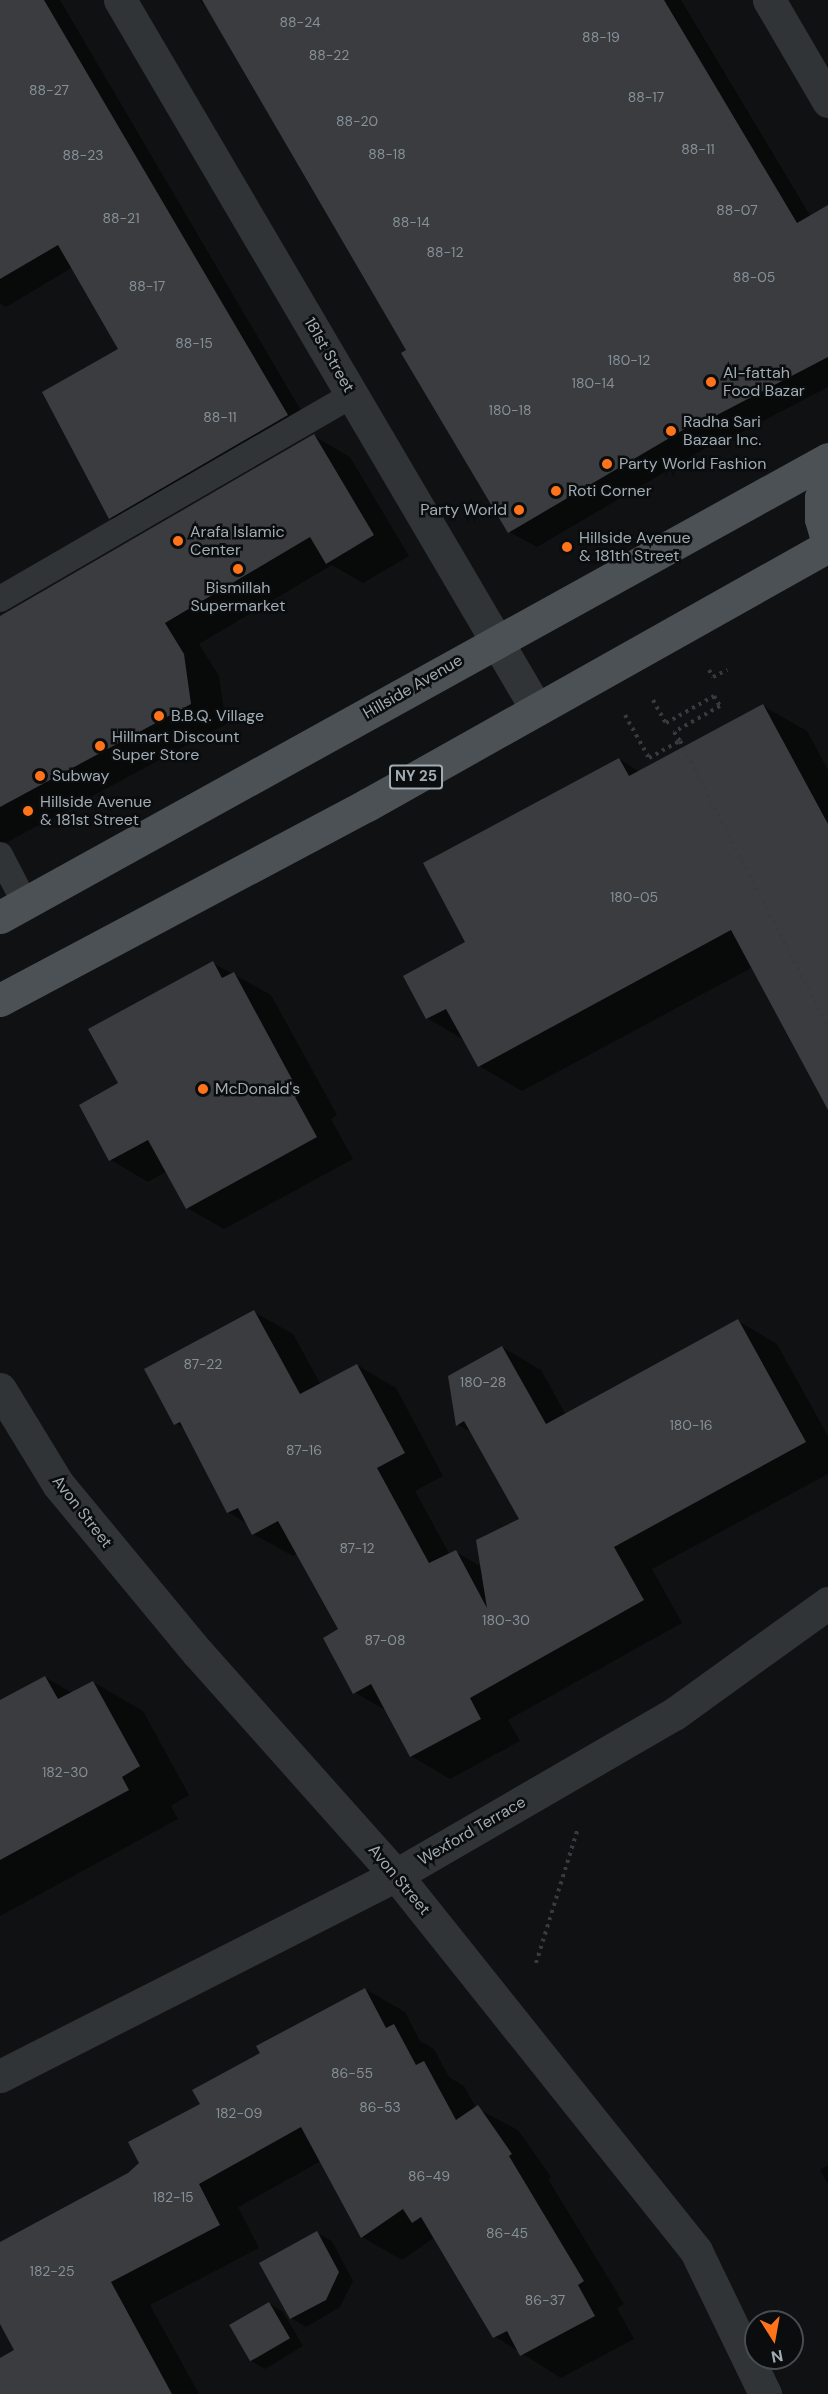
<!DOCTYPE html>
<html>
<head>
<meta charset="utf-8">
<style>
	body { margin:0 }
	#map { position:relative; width:828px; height:2394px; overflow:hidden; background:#101112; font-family:"DM Sans",sans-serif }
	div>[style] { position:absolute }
	.shadow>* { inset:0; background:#0007 }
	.building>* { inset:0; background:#3a3c40; transform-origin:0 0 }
	.path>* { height:4px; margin-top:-2px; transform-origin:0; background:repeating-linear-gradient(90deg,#373b3e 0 3px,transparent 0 7.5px) }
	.lane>* { height:26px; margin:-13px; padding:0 13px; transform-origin:13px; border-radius:13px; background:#313437 }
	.street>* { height:33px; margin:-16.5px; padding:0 16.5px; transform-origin:16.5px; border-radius:16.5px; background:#313437 }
	.primary>* { height:33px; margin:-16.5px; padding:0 16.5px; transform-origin:16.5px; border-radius:16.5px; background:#4c5156 }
	.dots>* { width:16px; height:16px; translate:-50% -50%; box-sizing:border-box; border:3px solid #0b0c0d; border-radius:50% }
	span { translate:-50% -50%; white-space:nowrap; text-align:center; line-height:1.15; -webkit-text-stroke:5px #0b0c0d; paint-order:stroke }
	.number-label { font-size:14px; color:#869097 }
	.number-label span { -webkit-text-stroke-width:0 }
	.shield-label span { padding:2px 4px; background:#0b0c0d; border:2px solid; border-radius:4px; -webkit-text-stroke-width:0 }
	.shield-label { font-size:15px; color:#a0acb4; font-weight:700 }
	.street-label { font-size:16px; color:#a0acb4 }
	.poi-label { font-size:16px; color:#a0acb4 }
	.left { translate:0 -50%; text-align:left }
	.right { translate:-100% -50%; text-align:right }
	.north { position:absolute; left:744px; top:2310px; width:60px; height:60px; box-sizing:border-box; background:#0b0c0d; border:2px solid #474c50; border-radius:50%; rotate:169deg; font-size:16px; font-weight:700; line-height:24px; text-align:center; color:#a0acb4 }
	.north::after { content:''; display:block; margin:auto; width:21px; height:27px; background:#ff731b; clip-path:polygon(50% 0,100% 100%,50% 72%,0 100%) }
</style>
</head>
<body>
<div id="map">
	<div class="shadow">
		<i style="clip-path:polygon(0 0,60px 0,313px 431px,137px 533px,110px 518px,120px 350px,73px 267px,6px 307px,0 303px)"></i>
		<i style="clip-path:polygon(200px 0,681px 0,811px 217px,828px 216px,828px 387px,725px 441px,721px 439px,537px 547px,509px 532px,408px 351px,217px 21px)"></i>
		<i style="clip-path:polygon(314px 436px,350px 457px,409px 556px,363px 583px,332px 565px,199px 644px,219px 676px,226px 724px,0 846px,0 619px)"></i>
		<i style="clip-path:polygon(763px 706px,807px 731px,828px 770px,828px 1087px,753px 967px,522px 1091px,479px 1066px,464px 1040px,427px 1018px,467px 943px,619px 759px,640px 772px)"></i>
		<i style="clip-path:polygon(213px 963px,271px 995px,337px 1115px,331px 1119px,353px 1159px,224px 1229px,187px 1208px,167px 1171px,148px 1182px,111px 1160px,120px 1084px)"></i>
		<i style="clip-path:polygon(254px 1312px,293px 1334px,321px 1385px,357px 1365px,396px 1388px,443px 1476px,415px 1491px,450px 1555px,456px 1552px,482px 1567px,521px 1520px,473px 1433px,458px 1425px,502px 1347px,541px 1370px,566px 1415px,738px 1321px,777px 1344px,828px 1436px,828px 1474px,652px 1569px,682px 1623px,508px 1720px,520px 1741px,450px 1779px,411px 1756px,387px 1711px,354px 1692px,340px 1630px,298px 1553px,293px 1556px,253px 1534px,248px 1524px,228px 1512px,185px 1429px,175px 1423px)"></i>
		<i style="clip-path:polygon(45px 1677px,72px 1693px,93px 1682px,143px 1711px,189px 1795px,171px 1806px,178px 1819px,0 1916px,0 1702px)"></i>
		<i style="clip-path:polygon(365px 1989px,405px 2012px,420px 2041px,434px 2049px,449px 2077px,464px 2086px,476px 2108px,518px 2130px,551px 2177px,548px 2179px,624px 2304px,617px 2308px,634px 2339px,561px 2378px,494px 2336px,435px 2237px,402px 2260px,362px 2237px,321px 2161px,238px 2207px,259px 2248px,150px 2305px,199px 2394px,0 2394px,0 2368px,16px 2350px,0 2321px,0 2244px,129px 2174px,262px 2054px)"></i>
		<i style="clip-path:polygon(828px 2165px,828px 2184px,820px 2170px)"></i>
		<i style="clip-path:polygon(317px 2233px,332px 2241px,353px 2281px,340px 2307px,306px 2327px,291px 2318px)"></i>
		<i style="clip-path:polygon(269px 2303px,283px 2312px,303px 2346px,265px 2369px,251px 2361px)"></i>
	</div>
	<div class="building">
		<i style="clip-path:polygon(0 0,44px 0,288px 415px,109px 519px,42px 392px,118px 349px,58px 245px,0 279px)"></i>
		<i style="clip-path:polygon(202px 0,664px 0,797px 223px,828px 205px,828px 357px,696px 426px,695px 423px,508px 533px,401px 353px,406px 350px)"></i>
		<i style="clip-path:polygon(314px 434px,374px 535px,326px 564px,310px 537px,165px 623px,184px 654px,191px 704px,0 807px,0 616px)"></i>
		<i style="clip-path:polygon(763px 704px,828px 824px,828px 1110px,731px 930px,478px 1067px,446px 1009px,426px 1019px,403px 976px,465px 942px,423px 863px,619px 758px,629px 776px)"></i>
		<i style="clip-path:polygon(213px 961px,222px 978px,234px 972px,300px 1094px,295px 1097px,317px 1137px,186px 1209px,148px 1140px,109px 1161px,79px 1105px,118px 1083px,88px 1029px)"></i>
		<i style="clip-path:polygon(254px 1310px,300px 1394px,357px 1364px,405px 1453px,377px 1468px,429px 1563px,456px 1550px,487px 1608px,476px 1540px,519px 1519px,464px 1421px,456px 1426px,448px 1376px,502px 1346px,546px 1424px,738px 1319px,806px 1442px,614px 1547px,644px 1600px,470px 1698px,481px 1719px,410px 1757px,371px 1684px,353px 1694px,323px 1638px,338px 1629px,278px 1521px,252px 1535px,238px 1508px,227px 1513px,180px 1422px,174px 1425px,144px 1369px)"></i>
		<i style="clip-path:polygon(45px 1676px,58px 1699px,93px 1681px,140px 1766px,122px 1777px,129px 1790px,0 1860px,0 1700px)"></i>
		<i style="clip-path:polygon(365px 1988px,386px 2028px,394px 2024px,416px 2065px,424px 2061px,456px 2120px,478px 2105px,512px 2154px,509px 2156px,584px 2281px,578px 2285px,595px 2316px,520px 2356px,507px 2331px,493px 2338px,421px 2217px,412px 2223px,403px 2209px,361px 2238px,301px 2127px,199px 2184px,220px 2225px,111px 2282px,172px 2394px,0 2394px,0 2358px,14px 2350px,0 2324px,0 2242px,128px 2173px,139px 2163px,128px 2142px,200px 2104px,192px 2090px,260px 2053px,256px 2046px)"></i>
		<i style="clip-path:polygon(317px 2231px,339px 2272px,326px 2300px,290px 2319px,259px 2263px)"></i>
		<i style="left:269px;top:2302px;width:42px;height:46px;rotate:60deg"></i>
	</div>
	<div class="path">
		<i style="left:709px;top:670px;width:8px;rotate:60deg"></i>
		<i style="left:713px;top:677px;width:16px;rotate:-27deg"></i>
		<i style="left:653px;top:700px;width:26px;rotate:61deg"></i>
		<i style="left:666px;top:723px;width:55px;rotate:-29.4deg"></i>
		<i style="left:714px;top:696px;width:12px;rotate:59deg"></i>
		<i style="left:720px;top:706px;width:53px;rotate:150.5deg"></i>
		<i style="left:674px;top:732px;width:11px;rotate:56deg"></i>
		<i style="left:625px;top:715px;width:49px;rotate:60.8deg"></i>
		<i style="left:649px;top:758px;width:35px;rotate:-29deg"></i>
		<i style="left:680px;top:741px;width:321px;rotate:62.6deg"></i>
		<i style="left:536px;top:1963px;width:141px;rotate:-72.7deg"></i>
	</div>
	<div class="lane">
		<i style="left:0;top:599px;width:407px;rotate:-30.1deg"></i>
		<i style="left:0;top:855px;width:56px;rotate:62.5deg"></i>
	</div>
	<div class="street">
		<i style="left:120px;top:0;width:823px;rotate:59.57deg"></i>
		<i style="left:769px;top:0;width:117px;rotate:59.7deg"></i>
		<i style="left:0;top:1389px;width:111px;rotate:58.6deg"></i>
		<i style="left:58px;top:1484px;width:219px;rotate:50.4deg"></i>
		<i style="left:198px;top:1653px;width:297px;rotate:48.3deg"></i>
		<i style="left:396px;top:1875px;width:481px;rotate:51.4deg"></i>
		<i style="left:696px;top:2251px;width:159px;rotate:64.2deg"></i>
		<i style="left:0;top:2076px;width:444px;rotate:-26.9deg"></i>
		<i style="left:396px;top:1875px;width:321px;rotate:-30.1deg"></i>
		<i style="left:674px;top:1714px;width:190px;rotate:-35.8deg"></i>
	</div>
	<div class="primary">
		<i style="left:828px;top:486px;width:13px;rotate:122deg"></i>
		<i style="left:821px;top:497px;width:22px;rotate:90deg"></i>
		<i style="left:821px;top:519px;width:25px;rotate:74deg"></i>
		<i style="left:0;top:917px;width:946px;rotate:-28.95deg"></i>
		<i style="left:0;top:1000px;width:416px;rotate:-28deg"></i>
		<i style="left:367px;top:805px;width:529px;rotate:-29.33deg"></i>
	</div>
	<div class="dots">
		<i style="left:711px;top:382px;background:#ff731b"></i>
		<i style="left:671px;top:431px;background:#ff731b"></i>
		<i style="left:607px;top:464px;background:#ff731b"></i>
		<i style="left:556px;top:491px;background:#ff731b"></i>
		<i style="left:519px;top:510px;background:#ff731b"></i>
		<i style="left:178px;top:541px;background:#ff731b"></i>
		<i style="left:567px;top:547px;background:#ff731b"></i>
		<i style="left:238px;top:569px;background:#ff731b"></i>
		<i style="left:159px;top:716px;background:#ff731b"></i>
		<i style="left:100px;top:746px;background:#ff731b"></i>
		<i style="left:40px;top:776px;background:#ff731b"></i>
		<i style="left:28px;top:811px;background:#ff731b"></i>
		<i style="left:203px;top:1089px;background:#ff731b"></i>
	</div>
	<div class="number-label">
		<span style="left:300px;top:22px">88-24</span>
		<span style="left:601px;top:37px">88-19</span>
		<span style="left:329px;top:55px">88-22</span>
		<span style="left:49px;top:90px">88-27</span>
		<span style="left:646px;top:97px">88-17</span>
		<span style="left:357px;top:121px">88-20</span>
		<span style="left:698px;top:149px">88-11</span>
		<span style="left:387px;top:154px">88-18</span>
		<span style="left:83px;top:155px">88-23</span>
		<span style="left:737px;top:210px">88-07</span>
		<span style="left:121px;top:218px">88-21</span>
		<span style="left:411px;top:222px">88-14</span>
		<span style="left:445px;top:252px">88-12</span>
		<span style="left:754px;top:277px">88-05</span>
		<span style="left:147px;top:286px">88-17</span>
		<span style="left:194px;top:343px">88-15</span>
		<span style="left:629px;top:360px">180-12</span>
		<span style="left:593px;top:383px">180-14</span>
		<span style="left:510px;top:410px">180-18</span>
		<span style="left:220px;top:417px">88-11</span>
		<span style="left:634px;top:897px">180-05</span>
		<span style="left:203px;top:1364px">87-22</span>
		<span style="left:483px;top:1382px">180-28</span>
		<span style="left:691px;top:1425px">180-16</span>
		<span style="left:304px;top:1450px">87-16</span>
		<span style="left:357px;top:1548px">87-12</span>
		<span style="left:506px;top:1620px">180-30</span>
		<span style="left:385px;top:1640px">87-08</span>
		<span style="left:65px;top:1772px">182-30</span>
		<span style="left:352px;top:2073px">86-55</span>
		<span style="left:380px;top:2107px">86-53</span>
		<span style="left:239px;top:2113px">182-09</span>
		<span style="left:429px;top:2176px">86-49</span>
		<span style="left:173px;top:2197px">182-15</span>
		<span style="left:507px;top:2233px">86-45</span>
		<span style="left:52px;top:2271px">182-25</span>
		<span style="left:545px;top:2300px">86-37</span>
	</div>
	<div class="shield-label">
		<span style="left:416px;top:777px">NY 25</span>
	</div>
	<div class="street-label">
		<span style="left:329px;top:355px;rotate:60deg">181st Street</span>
		<span style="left:413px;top:687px;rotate:-30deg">Hillside Avenue</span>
		<span style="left:82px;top:1512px;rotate:52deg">Avon Street</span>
		<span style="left:472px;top:1831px;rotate:-30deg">Wexford Terrace</span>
		<span style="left:399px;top:1880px;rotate:50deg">Avon Street</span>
	</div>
	<div class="poi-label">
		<span class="left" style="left:723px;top:382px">Al-fattah<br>Food Bazar</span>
		<span class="left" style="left:683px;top:431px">Radha Sari<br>Bazaar Inc.</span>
		<span class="left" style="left:619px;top:464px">Party World Fashion</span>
		<span class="left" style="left:568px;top:491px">Roti Corner</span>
		<span class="right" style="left:507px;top:510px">Party World</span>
		<span class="left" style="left:190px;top:541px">Arafa Islamic<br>Center</span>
		<span class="left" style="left:579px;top:547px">Hillside Avenue<br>&amp; 181th Street</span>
		<span style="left:238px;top:597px">Bismillah<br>Supermarket</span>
		<span class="left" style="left:171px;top:716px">B.B.Q. Village</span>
		<span class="left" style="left:112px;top:746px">Hillmart Discount<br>Super Store</span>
		<span class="left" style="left:52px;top:776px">Subway</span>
		<span class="left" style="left:40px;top:811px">Hillside Avenue<br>&amp; 181st Street</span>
		<span class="left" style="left:215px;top:1089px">McDonald's</span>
	</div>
	<div class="north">N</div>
</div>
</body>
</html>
